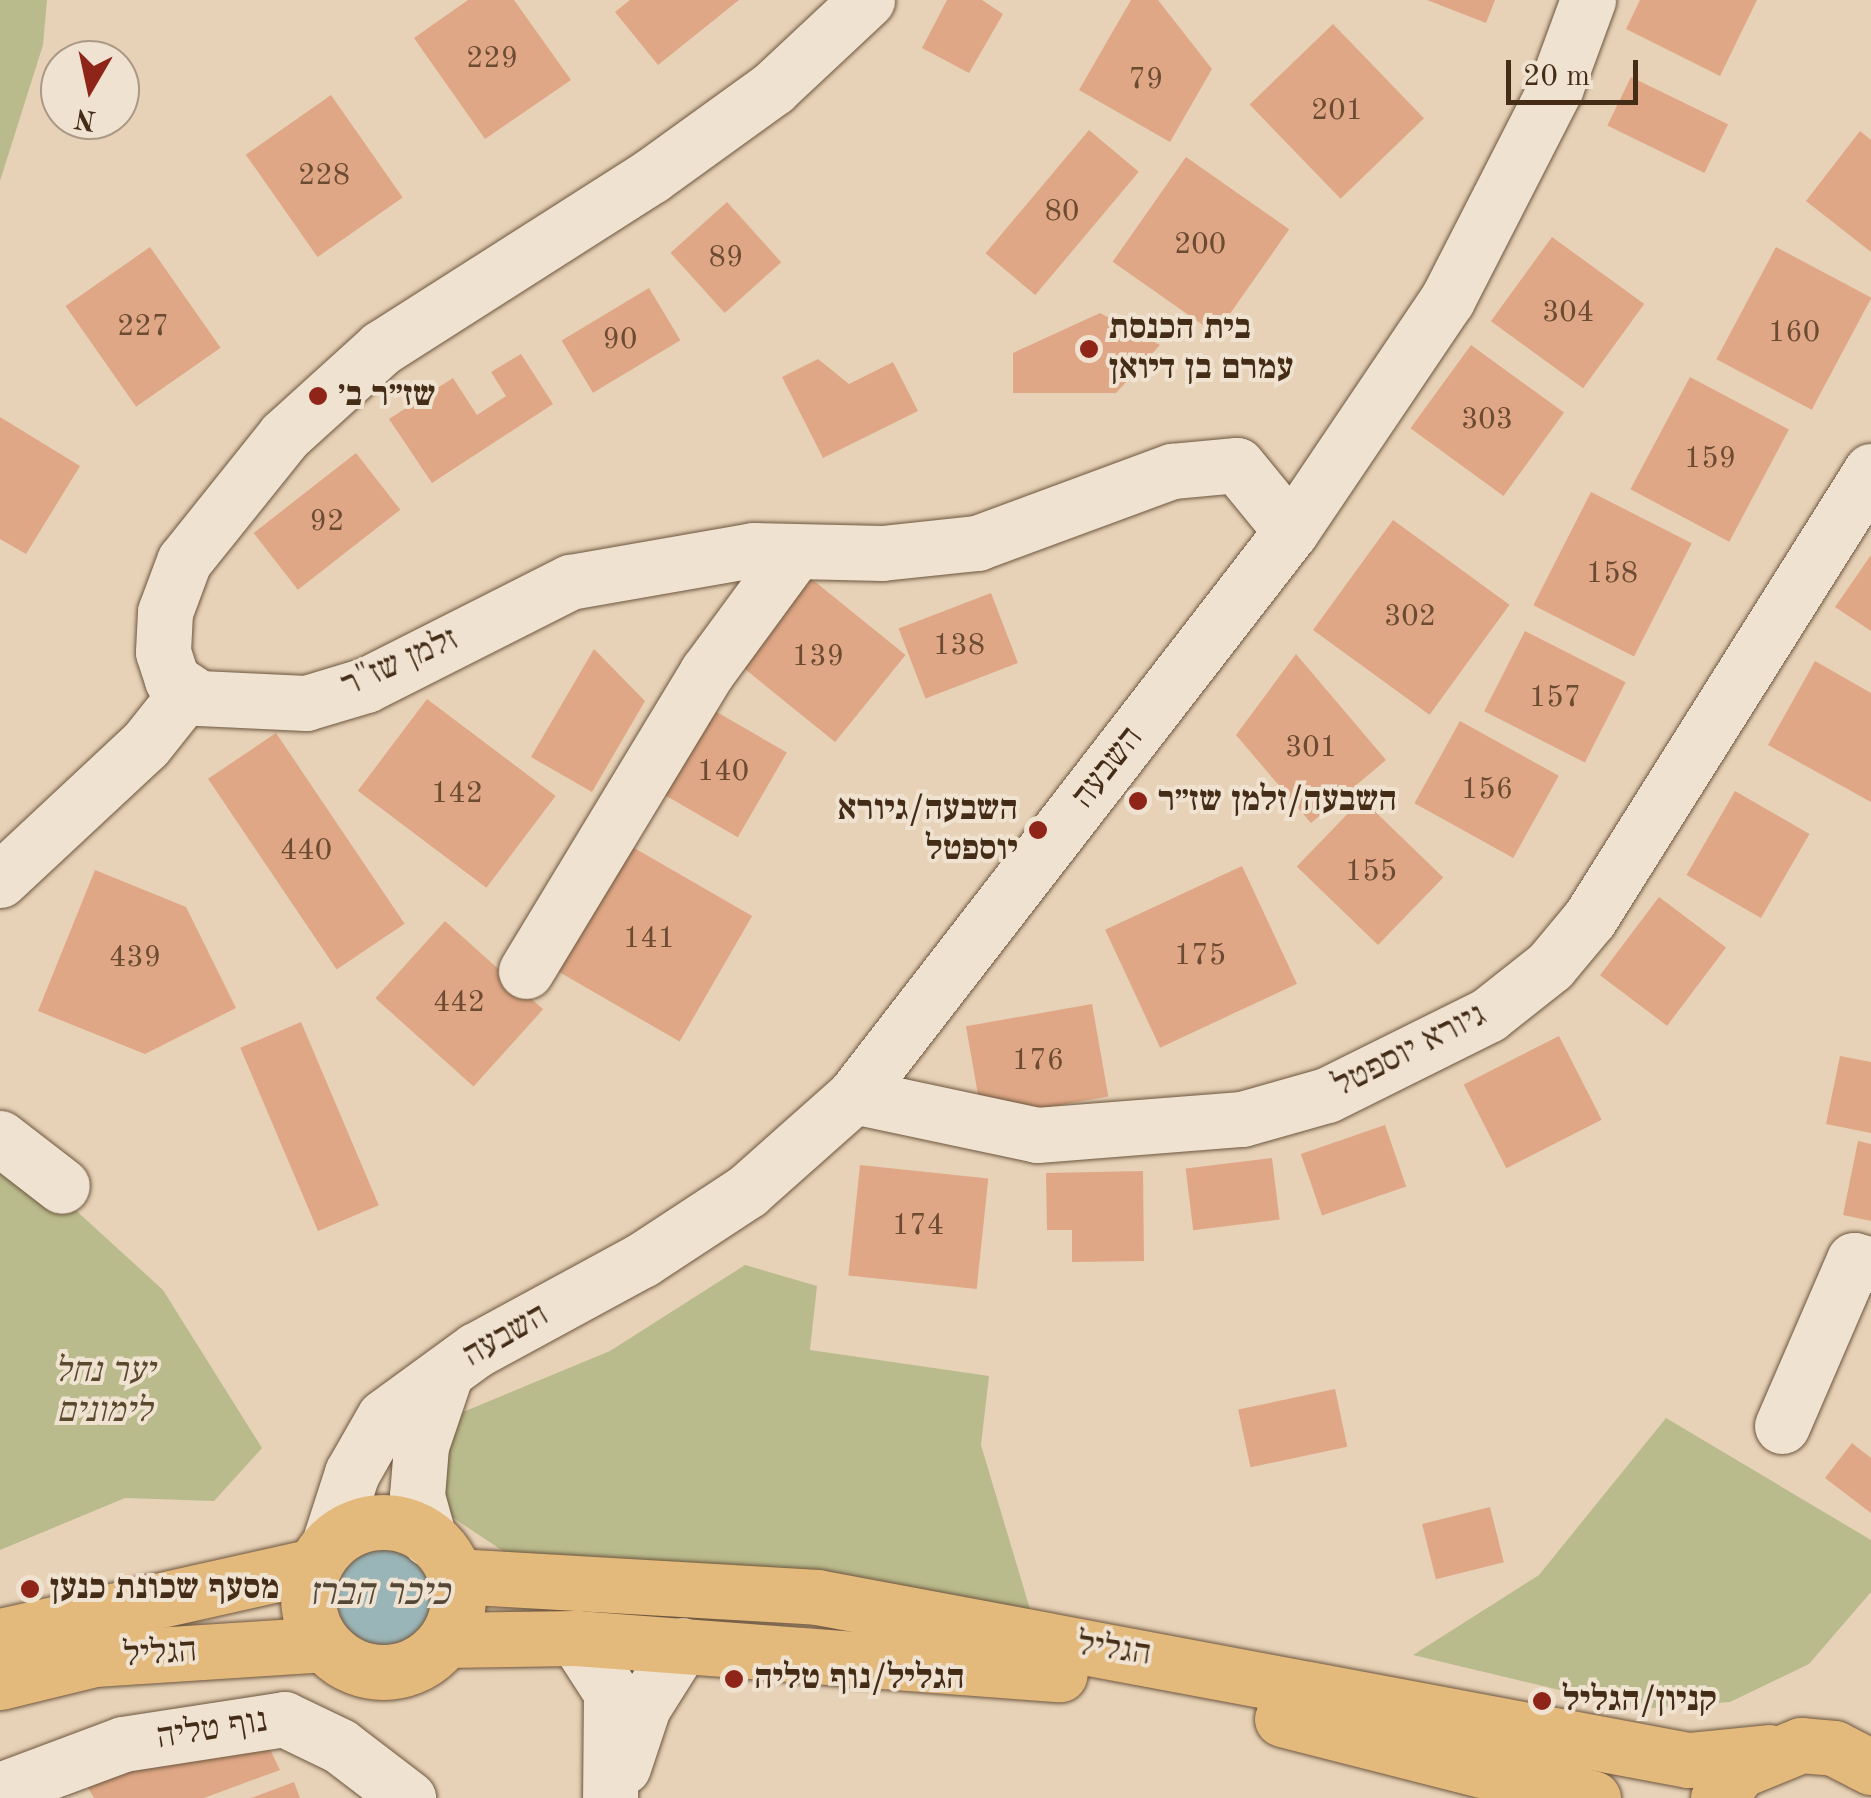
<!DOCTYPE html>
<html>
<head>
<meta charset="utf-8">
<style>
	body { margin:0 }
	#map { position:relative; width:1871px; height:1798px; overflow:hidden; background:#e7d2b7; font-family:"Old Standard TT","Frank Ruhl Libre",serif }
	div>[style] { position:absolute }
	.green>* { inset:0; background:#b9bb8c }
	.water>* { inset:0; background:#9ab5b8 }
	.round { border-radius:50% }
	.building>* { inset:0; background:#dfa786; transform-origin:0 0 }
	.roads { filter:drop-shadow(0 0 2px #6d563e) drop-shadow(0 0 2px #6d563e) }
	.minor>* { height:55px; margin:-27.5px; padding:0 27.5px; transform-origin:27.5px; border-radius:27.5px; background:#efe2d0 }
	.major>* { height:55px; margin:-27.5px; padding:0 27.5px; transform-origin:27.5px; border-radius:27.5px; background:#e4b97c }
	.major>.ring { margin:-27.5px; padding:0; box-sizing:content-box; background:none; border:55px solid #e4b97c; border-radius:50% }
	.dots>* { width:28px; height:28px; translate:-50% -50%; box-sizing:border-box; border:5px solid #efe2d0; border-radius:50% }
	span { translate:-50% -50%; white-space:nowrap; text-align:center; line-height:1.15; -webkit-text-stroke:8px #efe2d0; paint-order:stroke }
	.number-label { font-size:30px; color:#6b4b32 }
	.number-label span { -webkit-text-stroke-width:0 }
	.poi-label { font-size:35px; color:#442c16; font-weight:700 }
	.left { translate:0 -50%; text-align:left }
	.right { translate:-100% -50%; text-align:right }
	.street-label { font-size:35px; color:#442c16 }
	.park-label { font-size:35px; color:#5b492e; font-style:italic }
	.water-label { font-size:38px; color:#554736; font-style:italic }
	.north { position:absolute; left:40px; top:40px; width:100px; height:100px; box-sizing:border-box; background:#efe2d0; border:2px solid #ab9986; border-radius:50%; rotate:189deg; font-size:28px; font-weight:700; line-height:40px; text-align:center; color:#442c16 }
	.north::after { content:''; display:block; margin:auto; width:35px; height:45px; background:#8f2418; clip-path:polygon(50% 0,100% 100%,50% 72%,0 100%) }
	.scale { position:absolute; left:1506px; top:60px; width:132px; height:45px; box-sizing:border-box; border:5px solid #442c16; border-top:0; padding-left:12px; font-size:30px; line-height:35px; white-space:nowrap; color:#442c16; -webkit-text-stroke:8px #efe2d0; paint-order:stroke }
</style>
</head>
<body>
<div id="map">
	<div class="green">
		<i style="clip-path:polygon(0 0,47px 0,43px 45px,0 181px)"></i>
		<i style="clip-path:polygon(0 1141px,163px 1290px,262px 1448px,214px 1501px,125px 1498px,0 1550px)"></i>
		<i style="clip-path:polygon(745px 1265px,817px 1286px,810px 1350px,989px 1376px,981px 1445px,1032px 1616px,509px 1555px,446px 1513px,442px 1472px,451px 1417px,610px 1351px)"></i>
		<i style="clip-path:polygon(1666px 1418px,1871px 1540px,1871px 1592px,1809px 1664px,1730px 1702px,1639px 1709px,1413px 1655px,1539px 1575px)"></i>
	</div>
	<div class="water">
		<i class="round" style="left:320px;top:1537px;width:120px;height:120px"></i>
	</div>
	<div class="building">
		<i style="clip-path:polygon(468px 0,514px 0,571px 80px,485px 139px,414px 38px)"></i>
		<i style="clip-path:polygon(630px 0,739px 0,658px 65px,615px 12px)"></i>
		<i style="clip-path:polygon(947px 0,982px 0,1003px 14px,969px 73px,922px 48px)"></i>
		<i style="clip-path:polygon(1131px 0,1158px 0,1212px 69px,1170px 142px,1079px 90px)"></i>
		<i style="clip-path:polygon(1427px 0,1495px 0,1486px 23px)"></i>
		<i style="clip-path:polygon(1640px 0,1757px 0,1720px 76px,1626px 29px)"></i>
		<i style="left:1333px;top:24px;width:131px;height:116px;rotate:46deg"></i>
		<i style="left:1631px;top:77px;width:108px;height:54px;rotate:26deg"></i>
		<i style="left:331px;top:95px;width:125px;height:104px;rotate:55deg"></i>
		<i style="left:1089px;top:130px;width:65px;height:161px;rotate:40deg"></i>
		<i style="clip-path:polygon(1860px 131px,1871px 140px,1871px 252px,1806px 201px)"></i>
		<i style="left:1186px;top:157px;width:126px;height:128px;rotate:35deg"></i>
		<i style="left:727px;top:202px;width:81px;height:76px;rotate:48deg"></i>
		<i style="left:1552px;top:237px;width:114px;height:104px;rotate:36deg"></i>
		<i style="left:150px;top:247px;width:123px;height:103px;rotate:55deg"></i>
		<i style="left:1776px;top:247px;width:108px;height:127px;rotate:28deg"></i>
		<i style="left:649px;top:288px;width:61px;height:102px;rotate:59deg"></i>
		<i style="clip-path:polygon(1100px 313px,1160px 345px,1116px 393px,1013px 393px,1013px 353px)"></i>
		<i style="left:1471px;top:345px;width:115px;height:103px;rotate:36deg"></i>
		<i style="clip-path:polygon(521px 354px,553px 404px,432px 483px,389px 419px,453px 378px,477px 415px,506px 396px,491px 372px)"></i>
		<i style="clip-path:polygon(818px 359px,849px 384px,893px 362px,918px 411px,823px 458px,782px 377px)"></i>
		<i style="left:1690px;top:377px;width:112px;height:127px;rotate:28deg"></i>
		<i style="clip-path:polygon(0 417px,80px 466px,26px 554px,0 539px)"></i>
		<i style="left:356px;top:453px;width:72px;height:130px;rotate:52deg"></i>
		<i style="left:1591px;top:492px;width:113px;height:127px;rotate:27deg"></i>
		<i style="left:1393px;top:520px;width:144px;height:136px;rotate:36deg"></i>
		<i style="clip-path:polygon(1871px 555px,1871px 631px,1835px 607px)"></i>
		<i style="left:803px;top:572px;width:132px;height:112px;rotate:39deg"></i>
		<i style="left:991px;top:593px;width:75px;height:99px;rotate:69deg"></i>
		<i style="left:1525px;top:631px;width:113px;height:90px;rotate:27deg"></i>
		<i style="clip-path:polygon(594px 649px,645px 701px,592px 792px,531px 757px)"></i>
		<i style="clip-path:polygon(1296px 654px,1386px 760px,1311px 823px,1236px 735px)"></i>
		<i style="clip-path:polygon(1815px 661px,1871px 693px,1871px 802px,1768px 745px)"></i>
		<i style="left:427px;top:699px;width:161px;height:115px;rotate:37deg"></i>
		<i style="left:708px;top:707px;width:91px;height:98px;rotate:30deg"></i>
		<i style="left:1460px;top:721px;width:113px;height:94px;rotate:29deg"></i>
		<i style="left:276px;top:733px;width:230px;height:82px;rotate:56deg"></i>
		<i style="left:1735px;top:791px;width:86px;height:97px;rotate:30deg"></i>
		<i style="left:1362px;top:799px;width:113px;height:94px;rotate:44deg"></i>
		<i style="left:617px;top:838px;width:156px;height:145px;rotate:30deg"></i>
		<i style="left:1242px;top:866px;width:130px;height:151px;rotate:65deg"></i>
		<i style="clip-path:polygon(95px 870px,186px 907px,236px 1008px,145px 1054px,38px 1011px)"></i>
		<i style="left:1659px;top:897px;width:84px;height:98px;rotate:37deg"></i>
		<i style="left:445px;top:921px;width:132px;height:104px;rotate:42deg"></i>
		<i style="left:1092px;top:1004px;width:94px;height:128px;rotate:80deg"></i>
		<i style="left:301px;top:1022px;width:199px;height:66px;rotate:67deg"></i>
		<i style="left:1559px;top:1036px;width:94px;height:107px;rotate:63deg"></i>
		<i style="clip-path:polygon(1840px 1056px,1871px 1062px,1871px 1133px,1826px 1124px)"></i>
		<i style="left:1385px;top:1125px;width:65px;height:89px;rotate:71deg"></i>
		<i style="clip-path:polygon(1858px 1141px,1871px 1144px,1871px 1221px,1843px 1215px)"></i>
		<i style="left:1272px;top:1158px;width:62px;height:87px;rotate:83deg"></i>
		<i style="left:860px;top:1165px;width:129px;height:111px;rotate:6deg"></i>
		<i style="clip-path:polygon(1143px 1171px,1144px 1261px,1072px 1262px,1072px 1230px,1047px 1230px,1046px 1173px)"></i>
		<i style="left:1335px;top:1389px;width:59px;height:99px;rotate:78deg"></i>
		<i style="clip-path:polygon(1852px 1443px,1871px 1458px,1871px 1513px,1825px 1478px)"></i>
		<i style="left:1490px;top:1507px;width:57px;height:70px;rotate:76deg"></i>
		<i style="clip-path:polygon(261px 1731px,280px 1770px,204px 1798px,94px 1798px,84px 1781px)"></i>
		<i style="clip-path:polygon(294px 1782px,300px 1798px,251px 1798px)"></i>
	</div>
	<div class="roads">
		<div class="minor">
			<i style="left:867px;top:0;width:129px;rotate:136.9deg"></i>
			<i style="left:773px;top:88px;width:150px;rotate:144.2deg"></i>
			<i style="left:651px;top:176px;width:320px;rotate:147.5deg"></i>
			<i style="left:381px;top:348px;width:130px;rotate:137.8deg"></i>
			<i style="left:285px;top:435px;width:161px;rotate:128.7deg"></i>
			<i style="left:184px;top:561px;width:54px;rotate:110.4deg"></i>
			<i style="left:165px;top:612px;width:40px;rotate:92.9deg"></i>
			<i style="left:163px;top:652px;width:29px;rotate:72deg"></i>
			<i style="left:172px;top:680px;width:32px;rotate:34deg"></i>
			<i style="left:199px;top:698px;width:107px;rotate:2.7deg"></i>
			<i style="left:306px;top:703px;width:63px;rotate:-16.7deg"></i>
			<i style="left:366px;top:685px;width:229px;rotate:-26.8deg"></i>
			<i style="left:570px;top:582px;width:186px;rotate:-9.9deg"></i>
			<i style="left:753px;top:550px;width:129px;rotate:1.3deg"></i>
			<i style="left:882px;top:553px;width:96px;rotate:-6deg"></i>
			<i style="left:977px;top:543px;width:208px;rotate:-20.3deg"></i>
			<i style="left:1172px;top:471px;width:65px;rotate:-5.3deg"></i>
			<i style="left:1237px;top:465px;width:85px;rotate:50.7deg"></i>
			<i style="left:0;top:880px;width:198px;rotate:-43deg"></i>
			<i style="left:145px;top:745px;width:69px;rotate:-51.5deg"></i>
			<i style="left:526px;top:971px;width:350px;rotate:-58.8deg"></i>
			<i style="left:707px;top:672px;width:145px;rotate:-53.7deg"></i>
			<i style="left:854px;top:1096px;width:187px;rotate:12deg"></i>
			<i style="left:1037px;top:1135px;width:206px;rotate:-4.5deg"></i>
			<i style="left:1242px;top:1119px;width:88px;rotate:-15.8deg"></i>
			<i style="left:1327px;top:1095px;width:180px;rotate:-26.4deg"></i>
			<i style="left:1488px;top:1015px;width:79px;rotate:-38.3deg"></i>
			<i style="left:1550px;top:966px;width:62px;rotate:-50.2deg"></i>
			<i style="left:1590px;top:918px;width:528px;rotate:-57.85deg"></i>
			<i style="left:0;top:1138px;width:78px;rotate:37.7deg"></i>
			<i style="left:1782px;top:1426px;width:181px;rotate:-66.6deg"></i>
			<i style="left:1854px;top:1260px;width:18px;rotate:16deg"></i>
			<i style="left:429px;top:1539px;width:45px;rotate:-105.6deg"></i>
			<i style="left:417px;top:1496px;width:50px;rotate:-85.4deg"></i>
			<i style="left:421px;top:1446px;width:78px;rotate:-71.3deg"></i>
			<i style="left:329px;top:1544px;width:75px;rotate:-72.1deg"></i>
			<i style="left:352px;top:1473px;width:64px;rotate:-60.3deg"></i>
			<i style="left:384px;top:1417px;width:114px;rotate:-36.1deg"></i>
			<i style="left:476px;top:1350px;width:189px;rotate:-28.5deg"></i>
			<i style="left:642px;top:1260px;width:126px;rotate:-33.3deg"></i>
			<i style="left:747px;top:1191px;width:143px;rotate:-41.6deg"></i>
			<i style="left:854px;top:1096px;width:714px;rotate:-52.28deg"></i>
			<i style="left:1291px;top:531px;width:279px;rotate:-56deg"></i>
			<i style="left:1447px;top:300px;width:239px;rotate:-62.9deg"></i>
			<i style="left:1556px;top:87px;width:93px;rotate:-69.8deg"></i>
			<i style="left:576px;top:1638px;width:64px;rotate:57.1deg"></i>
			<i style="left:611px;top:1692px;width:106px;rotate:90.5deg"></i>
			<i style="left:623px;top:1767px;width:63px;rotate:-71.6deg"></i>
			<i style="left:643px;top:1707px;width:73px;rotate:-57.8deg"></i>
			<i style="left:0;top:1790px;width:131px;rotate:-20.5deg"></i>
			<i style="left:123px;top:1744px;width:163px;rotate:-8.8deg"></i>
			<i style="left:284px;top:1719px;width:62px;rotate:25.7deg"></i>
			<i style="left:340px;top:1746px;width:86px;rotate:37.4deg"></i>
		</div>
		<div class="major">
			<i class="ring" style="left:308px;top:1522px;width:95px;height:95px"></i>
			<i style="left:455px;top:1576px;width:363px;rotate:3.3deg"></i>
			<i style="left:817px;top:1597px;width:886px;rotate:10.6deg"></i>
			<i style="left:1688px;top:1760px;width:81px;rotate:-5.6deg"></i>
			<i style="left:0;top:1636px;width:322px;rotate:-12.6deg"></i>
			<i style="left:445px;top:1640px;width:131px;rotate:-0.9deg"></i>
			<i style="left:576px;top:1638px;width:485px;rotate:4.3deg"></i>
			<i style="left:0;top:1682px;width:97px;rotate:-13.7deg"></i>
			<i style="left:94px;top:1659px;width:229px;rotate:-3.7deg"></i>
			<i style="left:1282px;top:1719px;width:321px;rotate:14.3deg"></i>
			<i style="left:1718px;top:1798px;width:36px;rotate:-52deg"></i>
			<i style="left:1740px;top:1770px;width:66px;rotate:-22.3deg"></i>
			<i style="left:1801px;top:1745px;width:33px;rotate:5deg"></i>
			<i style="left:1834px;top:1748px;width:42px;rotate:27.2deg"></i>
		</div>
	</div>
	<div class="dots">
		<i style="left:1089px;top:349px;background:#8f2418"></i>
		<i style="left:318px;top:396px;background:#8f2418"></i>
		<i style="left:1138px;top:801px;background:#8f2418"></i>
		<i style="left:1038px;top:830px;background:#8f2418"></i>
		<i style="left:30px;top:1589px;background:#8f2418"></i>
		<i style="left:734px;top:1679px;background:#8f2418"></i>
		<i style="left:1542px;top:1701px;background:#8f2418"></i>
	</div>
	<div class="number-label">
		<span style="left:492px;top:59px">229</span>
		<span style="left:1146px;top:80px">79</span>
		<span style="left:1337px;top:111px">201</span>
		<span style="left:324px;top:176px">228</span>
		<span style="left:1062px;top:212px">80</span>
		<span style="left:1200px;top:245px">200</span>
		<span style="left:726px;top:258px">89</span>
		<span style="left:1568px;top:313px">304</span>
		<span style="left:143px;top:327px">227</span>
		<span style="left:1794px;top:333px">160</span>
		<span style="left:620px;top:340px">90</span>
		<span style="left:1487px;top:420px">303</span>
		<span style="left:1710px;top:459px">159</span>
		<span style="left:327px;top:522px">92</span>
		<span style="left:1612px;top:574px">158</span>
		<span style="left:1410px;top:617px">302</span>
		<span style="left:959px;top:646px">138</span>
		<span style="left:818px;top:657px">139</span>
		<span style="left:1555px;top:698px">157</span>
		<span style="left:1311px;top:748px">301</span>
		<span style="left:723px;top:772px">140</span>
		<span style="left:1487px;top:790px">156</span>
		<span style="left:457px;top:794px">142</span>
		<span style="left:306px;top:851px">440</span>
		<span style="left:1371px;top:872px">155</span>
		<span style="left:649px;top:939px">141</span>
		<span style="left:1200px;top:956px">175</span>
		<span style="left:135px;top:958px">439</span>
		<span style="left:459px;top:1003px">442</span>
		<span style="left:1038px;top:1061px">176</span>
		<span style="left:918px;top:1226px">174</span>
	</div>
	<div class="poi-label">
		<span class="left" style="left:1109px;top:349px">בית הכנסת<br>עמרם בן דיואן</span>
		<span class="left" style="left:338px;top:396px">שז״ר ב׳</span>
		<span class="left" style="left:1158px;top:801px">השבעה/זלמן שז״ר</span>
		<span class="right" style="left:1018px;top:830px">השבעה/גיורא<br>יוספטל</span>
		<span class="left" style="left:50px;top:1589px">מסעף שכונת כנען</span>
		<span class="left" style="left:754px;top:1679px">הגליל/נוף טליה</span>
		<span class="left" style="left:1562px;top:1701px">קניון/הגליל</span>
	</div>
	<div class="street-label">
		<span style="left:400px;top:663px;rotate:-24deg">זלמן שז"ר</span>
		<span style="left:1108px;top:768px;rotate:-52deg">השבעה</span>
		<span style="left:1410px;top:1051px;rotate:-27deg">גיורא יוספטל</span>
		<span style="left:506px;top:1336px;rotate:-30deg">השבעה</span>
		<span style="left:1114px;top:1650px;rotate:8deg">הגליל</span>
		<span style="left:160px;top:1654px;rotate:-4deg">הגליל</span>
		<span style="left:212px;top:1730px;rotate:-9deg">נוף טליה</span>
	</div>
	<div class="park-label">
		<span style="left:104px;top:1392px">יער נחל<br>לימונים</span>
	</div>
	<div class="water-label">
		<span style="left:379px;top:1595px">כיכר הברז</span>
	</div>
	<div class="north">N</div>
	<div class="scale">20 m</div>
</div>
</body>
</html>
